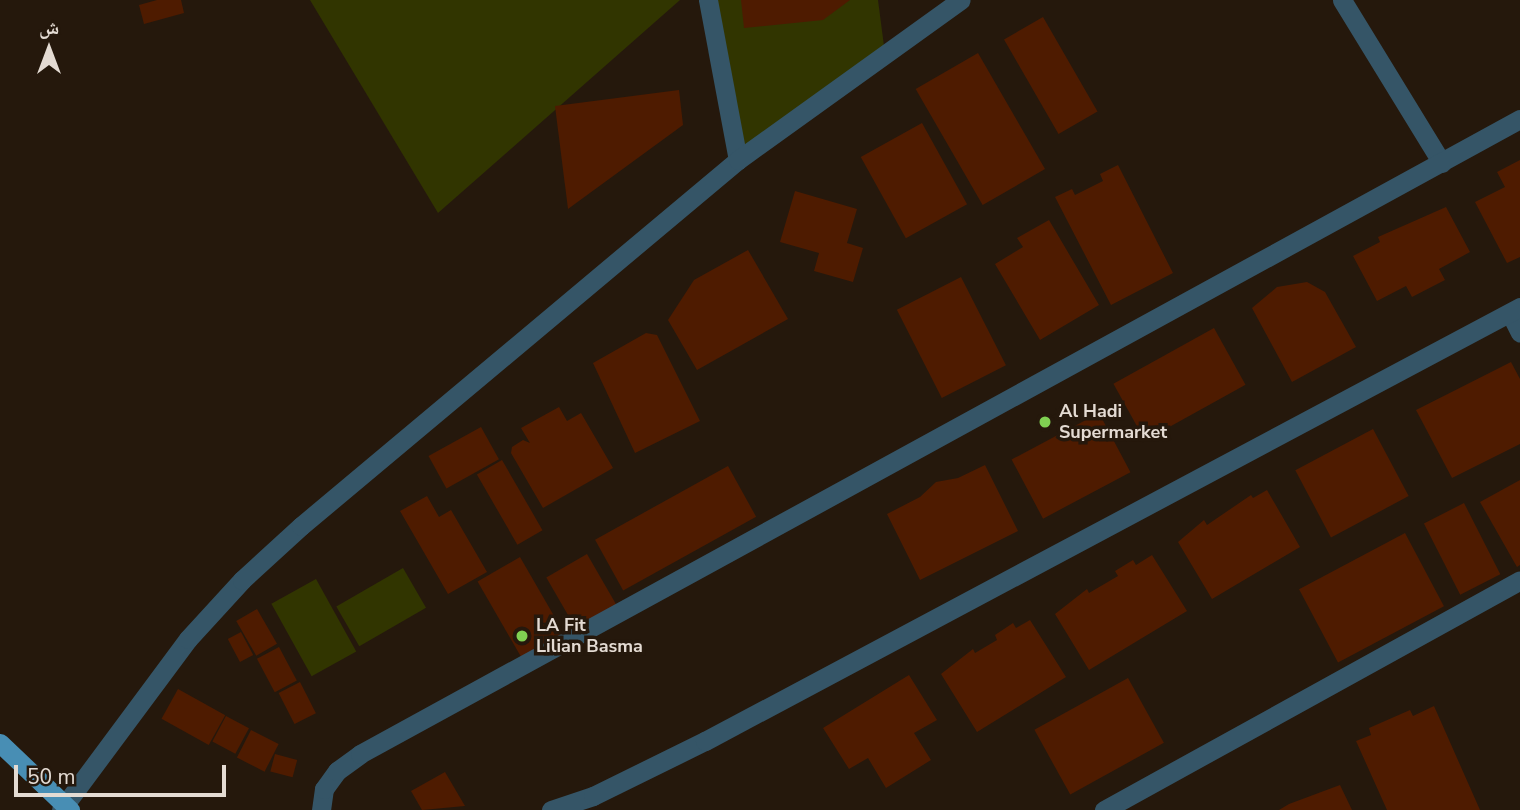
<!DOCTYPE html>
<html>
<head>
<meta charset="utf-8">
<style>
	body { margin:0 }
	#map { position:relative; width:1520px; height:810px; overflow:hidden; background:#25180c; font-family:"Nunito Sans","Noto Naskh Arabic",sans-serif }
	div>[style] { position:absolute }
	.green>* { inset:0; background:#313500; transform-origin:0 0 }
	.building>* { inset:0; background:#4e1b00; transform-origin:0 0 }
	.minor>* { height:19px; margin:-9.5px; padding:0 9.5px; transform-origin:9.5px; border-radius:9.5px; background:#355567 }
	.primary>* { height:19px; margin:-9.5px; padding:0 9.5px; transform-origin:9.5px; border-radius:9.5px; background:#488eb4 }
	.dots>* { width:19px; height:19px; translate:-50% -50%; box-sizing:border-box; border:4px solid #25180c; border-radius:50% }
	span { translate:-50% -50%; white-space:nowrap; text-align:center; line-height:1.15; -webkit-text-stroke:7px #25180c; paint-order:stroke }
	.poi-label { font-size:18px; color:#e4dbd3; font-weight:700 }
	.left { translate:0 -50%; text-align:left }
	.north { position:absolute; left:14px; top:14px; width:70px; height:70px; -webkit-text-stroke:5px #25180c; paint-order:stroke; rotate:0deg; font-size:19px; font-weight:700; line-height:28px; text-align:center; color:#e4dbd3 }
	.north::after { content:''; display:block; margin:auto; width:24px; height:32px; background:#e4dbd3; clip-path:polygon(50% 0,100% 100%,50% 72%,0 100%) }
	.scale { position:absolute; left:14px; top:765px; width:212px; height:32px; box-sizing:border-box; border:4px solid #e4dbd3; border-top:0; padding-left:9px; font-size:21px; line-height:24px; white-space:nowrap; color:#e4dbd3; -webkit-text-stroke:5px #25180c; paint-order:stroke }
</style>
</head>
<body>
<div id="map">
	<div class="green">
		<i style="clip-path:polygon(310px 0,680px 0,438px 213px)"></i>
		<i style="clip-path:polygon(708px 0,878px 0,885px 54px,738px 160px)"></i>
		<i style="left:403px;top:568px;width:46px;height:77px;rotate:60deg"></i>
		<i style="left:316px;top:579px;width:83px;height:51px;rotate:61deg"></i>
	</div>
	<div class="building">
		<i style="clip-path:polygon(157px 0,181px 0,184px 13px,144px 24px,139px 5px)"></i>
		<i style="clip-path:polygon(741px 0,850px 0,823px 20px,744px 28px)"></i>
		<i style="left:1043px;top:17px;width:109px;height:45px;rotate:60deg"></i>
		<i style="left:978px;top:53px;width:134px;height:72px;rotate:60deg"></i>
		<i style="clip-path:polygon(679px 90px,683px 125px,568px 209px,555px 106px)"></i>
		<i style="left:922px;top:123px;width:93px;height:70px;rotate:61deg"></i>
		<i style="clip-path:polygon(1520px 160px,1520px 257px,1507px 263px,1475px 202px,1505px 187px,1497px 172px)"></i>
		<i style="clip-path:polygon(1118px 165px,1173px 273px,1111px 305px,1055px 197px,1072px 189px,1075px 195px,1103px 181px,1100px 174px)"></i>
		<i style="clip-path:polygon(795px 191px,857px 209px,847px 243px,863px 248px,853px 282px,814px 271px,819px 253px,780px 242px)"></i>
		<i style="clip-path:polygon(1446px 207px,1470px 252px,1439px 269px,1445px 280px,1412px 297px,1406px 286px,1377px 301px,1353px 256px,1380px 242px,1378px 237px)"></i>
		<i style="clip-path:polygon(1049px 220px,1099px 305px,1040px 340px,995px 264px,1023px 247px,1017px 238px)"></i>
		<i style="clip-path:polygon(748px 250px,788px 319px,697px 370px,668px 320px,694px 280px)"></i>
		<i style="left:961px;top:277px;width:99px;height:72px;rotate:63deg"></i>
		<i style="clip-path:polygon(1307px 282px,1325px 292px,1356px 347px,1292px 382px,1252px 308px,1277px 287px)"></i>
		<i style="left:1214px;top:328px;width:65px;height:115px;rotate:61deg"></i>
		<i style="clip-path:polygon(646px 333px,657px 335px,700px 421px,635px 453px,593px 363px)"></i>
		<i style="clip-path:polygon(1511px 362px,1520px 379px,1520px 444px,1452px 478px,1416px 410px)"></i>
		<i style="clip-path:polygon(559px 407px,567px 421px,581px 413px,613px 468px,543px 508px,511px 453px,512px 447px,523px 440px,530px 443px,521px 428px)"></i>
		<i style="left:1099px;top:413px;width:67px;height:99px;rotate:62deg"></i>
		<i style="left:481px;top:427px;width:37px;height:60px;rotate:61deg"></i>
		<i style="left:1373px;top:429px;width:76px;height:88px;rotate:62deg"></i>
		<i style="left:502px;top:460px;width:81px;height:29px;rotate:60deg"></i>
		<i style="clip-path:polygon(985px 465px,1018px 531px,920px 580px,887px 514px,920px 497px,936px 482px,958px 478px)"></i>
		<i style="left:728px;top:466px;width:58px;height:152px;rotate:61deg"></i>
		<i style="clip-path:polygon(1520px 480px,1520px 565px,1517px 567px,1480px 502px)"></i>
		<i style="clip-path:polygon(1267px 490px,1300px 547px,1212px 599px,1178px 542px,1204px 520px,1207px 525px,1251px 495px,1253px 498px)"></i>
		<i style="clip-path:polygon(427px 496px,439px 517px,451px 510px,487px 572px,448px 594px,400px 511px)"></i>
		<i style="left:1464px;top:503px;width:80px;height:45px;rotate:63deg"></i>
		<i style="left:1405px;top:533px;width:83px;height:120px;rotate:62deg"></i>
		<i style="left:587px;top:554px;width:59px;height:47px;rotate:60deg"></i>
		<i style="clip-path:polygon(1152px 555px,1187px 611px,1089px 670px,1055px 614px,1087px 589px,1089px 593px,1118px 576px,1115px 571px,1133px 560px,1136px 565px)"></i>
		<i style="left:520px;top:557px;width:88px;height:49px;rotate:60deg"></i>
		<i style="left:257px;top:609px;width:40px;height:24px;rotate:60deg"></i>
		<i style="clip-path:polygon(1030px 620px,1066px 677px,977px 732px,941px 674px,973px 649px,975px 653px,997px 640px,995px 635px,1013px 623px,1016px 628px)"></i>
		<i style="left:241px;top:632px;width:26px;height:15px;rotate:62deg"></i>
		<i style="left:279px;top:647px;width:38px;height:25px;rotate:62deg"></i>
		<i style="clip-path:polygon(909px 675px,937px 720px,914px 733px,931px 760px,886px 788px,868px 758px,849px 769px,823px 728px)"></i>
		<i style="left:1128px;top:678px;width:74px;height:107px;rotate:61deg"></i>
		<i style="left:300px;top:682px;width:35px;height:24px;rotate:63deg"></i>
		<i style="left:178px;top:689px;width:54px;height:34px;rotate:29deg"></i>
		<i style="clip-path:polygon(1434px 706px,1480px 810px,1387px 810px,1356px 741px,1371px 735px,1369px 728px,1410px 710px,1413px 716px)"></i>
		<i style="left:226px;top:716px;width:26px;height:29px;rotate:28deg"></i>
		<i style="left:251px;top:730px;width:31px;height:31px;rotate:27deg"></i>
		<i style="left:275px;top:754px;width:23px;height:18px;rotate:15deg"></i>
		<i style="clip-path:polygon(445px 772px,465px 806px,422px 810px,411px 791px)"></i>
		<i style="clip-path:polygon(1340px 785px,1352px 810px,1279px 810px,1289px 804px)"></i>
	</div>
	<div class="minor">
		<i style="left:708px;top:0;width:163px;rotate:79.4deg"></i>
		<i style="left:1342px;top:0;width:191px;rotate:58.5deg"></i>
		<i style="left:1510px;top:313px;width:22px;rotate:63deg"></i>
		<i style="left:61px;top:810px;width:213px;rotate:-53.4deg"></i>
		<i style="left:188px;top:639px;width:80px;rotate:-47.5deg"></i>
		<i style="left:242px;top:580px;width:80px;rotate:-42.5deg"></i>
		<i style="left:301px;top:526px;width:570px;rotate:-39.95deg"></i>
		<i style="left:738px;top:160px;width:274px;rotate:-35.7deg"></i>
		<i style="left:321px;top:810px;width:21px;rotate:-82deg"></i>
		<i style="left:324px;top:789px;width:22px;rotate:-54deg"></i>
		<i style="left:337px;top:771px;width:29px;rotate:-36deg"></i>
		<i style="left:360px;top:754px;width:1322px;rotate:-28.7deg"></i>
		<i style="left:551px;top:810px;width:44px;rotate:-18.4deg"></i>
		<i style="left:593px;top:796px;width:125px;rotate:-26.2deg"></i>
		<i style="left:705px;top:741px;width:923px;rotate:-28.04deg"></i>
		<i style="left:1104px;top:810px;width:475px;rotate:-28.9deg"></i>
	</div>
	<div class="primary">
		<i style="left:0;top:743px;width:97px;rotate:43.7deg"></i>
	</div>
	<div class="dots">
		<i style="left:1045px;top:422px;background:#80d052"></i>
		<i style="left:522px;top:636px;background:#80d052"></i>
	</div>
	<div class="poi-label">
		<span class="left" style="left:1059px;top:422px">Al Hadi<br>Supermarket</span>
		<span class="left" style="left:536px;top:636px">LA Fit<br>Lilian Basma</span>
	</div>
	<div class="north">ش</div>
	<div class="scale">50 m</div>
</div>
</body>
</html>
